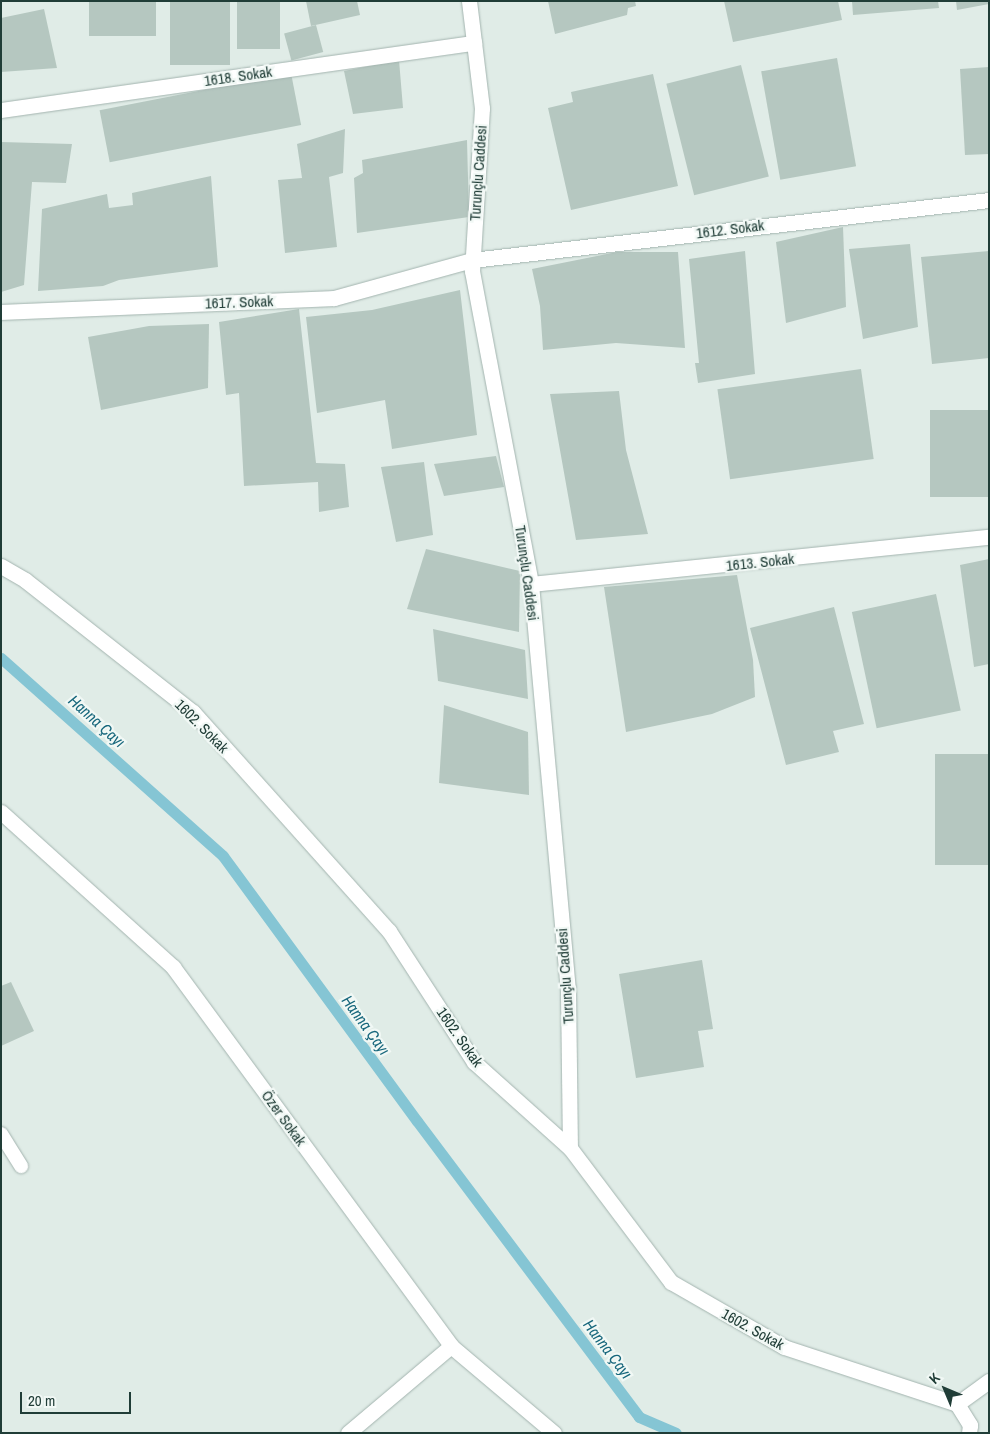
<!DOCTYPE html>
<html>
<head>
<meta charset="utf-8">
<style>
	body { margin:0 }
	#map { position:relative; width:990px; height:1434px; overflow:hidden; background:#e0ece7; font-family:"Archivo Narrow",sans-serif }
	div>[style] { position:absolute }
	.stream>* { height:11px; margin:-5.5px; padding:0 5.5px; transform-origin:5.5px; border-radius:5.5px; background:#85c5d4 }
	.building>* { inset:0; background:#b5c7c0; transform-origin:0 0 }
	.roads { filter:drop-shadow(0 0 1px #a3b4af) drop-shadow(0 0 1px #a3b4af) }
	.lane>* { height:14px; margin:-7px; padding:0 7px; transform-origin:7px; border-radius:7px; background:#fff }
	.street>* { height:15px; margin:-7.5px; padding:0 7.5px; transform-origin:7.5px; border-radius:7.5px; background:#fff }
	span { translate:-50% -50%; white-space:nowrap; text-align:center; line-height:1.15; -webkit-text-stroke:4.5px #f1f8f5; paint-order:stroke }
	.street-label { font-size:15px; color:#203d37 }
	.water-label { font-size:16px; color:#17677c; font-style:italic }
	.frame { position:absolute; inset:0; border:2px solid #203d37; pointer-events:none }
	.north { position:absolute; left:920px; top:1364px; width:50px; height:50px; -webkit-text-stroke:4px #f1f8f5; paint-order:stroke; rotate:315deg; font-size:14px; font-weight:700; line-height:20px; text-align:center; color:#203d37 }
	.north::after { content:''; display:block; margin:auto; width:18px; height:22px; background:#203d37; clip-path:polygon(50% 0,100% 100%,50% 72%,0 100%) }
	.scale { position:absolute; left:20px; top:1392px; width:111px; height:22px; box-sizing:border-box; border:2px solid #203d37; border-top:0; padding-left:6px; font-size:15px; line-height:18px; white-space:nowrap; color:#203d37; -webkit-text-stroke:4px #f1f8f5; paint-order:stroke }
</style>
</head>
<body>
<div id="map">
	<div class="stream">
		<i style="left:1px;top:658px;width:297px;rotate:41.7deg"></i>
		<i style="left:223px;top:856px;width:328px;rotate:53.8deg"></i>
		<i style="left:417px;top:1121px;width:370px;rotate:53.1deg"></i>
		<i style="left:639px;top:1417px;width:40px;rotate:23.4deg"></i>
	</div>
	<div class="building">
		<i style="left:89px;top:1px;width:67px;height:35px"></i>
		<i style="left:170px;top:1px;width:60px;height:64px"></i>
		<i style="left:237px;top:1px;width:43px;height:48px"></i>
		<i style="clip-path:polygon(306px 1px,357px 1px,360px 15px,311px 26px)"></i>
		<i style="clip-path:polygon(548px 1px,635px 1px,636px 6px,628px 8px,627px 15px,555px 34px)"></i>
		<i style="clip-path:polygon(724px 1px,838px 1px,842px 20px,733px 42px)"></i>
		<i style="clip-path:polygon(852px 1px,938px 1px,939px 8px,853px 15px)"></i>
		<i style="clip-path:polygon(956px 1px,989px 1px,989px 4px,957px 10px)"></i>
		<i style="clip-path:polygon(44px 9px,57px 68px,1px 72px,1px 18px)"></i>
		<i style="left:316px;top:25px;width:28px;height:33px;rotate:75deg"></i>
		<i style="left:837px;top:58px;width:110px;height:77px;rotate:80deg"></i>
		<i style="clip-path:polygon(399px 60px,403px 108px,353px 114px,344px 71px)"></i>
		<i style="left:741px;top:65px;width:115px;height:77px;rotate:76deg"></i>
		<i style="clip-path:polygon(989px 67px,989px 154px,965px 155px,960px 69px)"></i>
		<i style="left:291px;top:73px;width:53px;height:195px;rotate:79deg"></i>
		<i style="clip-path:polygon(653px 74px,678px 186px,571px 210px,548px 108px,573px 102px,571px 92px)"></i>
		<i style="clip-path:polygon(345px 129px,343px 173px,329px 177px,337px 247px,285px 253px,278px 180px,302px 178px,297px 144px)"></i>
		<i style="clip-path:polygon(467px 140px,469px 217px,357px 233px,354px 178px,363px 173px,362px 160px)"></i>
		<i style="clip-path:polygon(1px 142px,72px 144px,66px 183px,32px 182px,24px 285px,1px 292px)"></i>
		<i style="clip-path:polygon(211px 176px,218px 267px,119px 280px,103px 286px,38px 291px,42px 209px,107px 194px,109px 208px,133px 205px,132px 193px)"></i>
		<i style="clip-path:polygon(843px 227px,846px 307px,786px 323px,776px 242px)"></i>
		<i style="clip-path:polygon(910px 244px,918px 327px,863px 339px,849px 249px)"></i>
		<i style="clip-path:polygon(745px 251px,755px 374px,698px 383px,695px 363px,699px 363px,689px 259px)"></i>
		<i style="clip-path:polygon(989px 251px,989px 358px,932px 364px,921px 257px)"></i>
		<i style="clip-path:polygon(617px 252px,678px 252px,685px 348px,616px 343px,543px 350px,540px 306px,532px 269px)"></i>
		<i style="clip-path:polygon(460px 290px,477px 435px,392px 449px,385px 400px,317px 413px,306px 317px,372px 310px)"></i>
		<i style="clip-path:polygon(299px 309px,316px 463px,345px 464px,349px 507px,319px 512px,318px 482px,244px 486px,239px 393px,226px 395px,219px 322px)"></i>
		<i style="clip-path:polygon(209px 324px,208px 388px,101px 410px,88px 337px,149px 326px)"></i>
		<i style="left:861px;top:369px;width:91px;height:145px;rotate:82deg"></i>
		<i style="clip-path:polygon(619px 391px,626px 450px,648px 534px,576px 540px,550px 394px)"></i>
		<i style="left:989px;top:410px;width:87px;height:59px;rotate:90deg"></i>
		<i style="clip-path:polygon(496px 456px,504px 487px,444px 496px,434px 464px)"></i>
		<i style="clip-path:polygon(424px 462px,433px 535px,396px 542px,381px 467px)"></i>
		<i style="clip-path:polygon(426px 549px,520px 571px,519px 632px,407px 609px)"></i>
		<i style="clip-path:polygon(989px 559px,989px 664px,974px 667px,960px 565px)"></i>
		<i style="clip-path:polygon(737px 575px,753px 660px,755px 697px,712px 714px,626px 732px,604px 587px)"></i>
		<i style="left:936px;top:594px;width:119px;height:86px;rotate:78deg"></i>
		<i style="clip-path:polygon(834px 607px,864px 724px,833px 731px,839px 752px,786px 765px,750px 628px)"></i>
		<i style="clip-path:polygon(433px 629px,525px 650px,528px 699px,438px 681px)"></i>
		<i style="clip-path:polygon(444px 705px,528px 732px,529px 795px,439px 783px)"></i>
		<i style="left:989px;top:754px;width:111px;height:54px;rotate:90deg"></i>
		<i style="clip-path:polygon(702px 960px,713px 1029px,698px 1031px,704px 1067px,636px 1078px,619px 974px)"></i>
		<i style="clip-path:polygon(11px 982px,34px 1031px,1px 1046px,1px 986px)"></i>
	</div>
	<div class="roads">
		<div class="lane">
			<i style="left:1px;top:1134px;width:38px;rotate:58deg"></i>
		</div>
		<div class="street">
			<i style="left:469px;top:1px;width:108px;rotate:83.1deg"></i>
			<i style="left:482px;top:108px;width:163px;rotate:93.5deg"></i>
			<i style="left:472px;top:271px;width:319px;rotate:79.3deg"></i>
			<i style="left:531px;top:584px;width:406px;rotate:84.8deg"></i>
			<i style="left:568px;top:988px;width:160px;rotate:89.3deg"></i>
			<i style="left:1px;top:110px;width:478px;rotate:-8.1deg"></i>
			<i style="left:1px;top:312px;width:333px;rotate:-2.4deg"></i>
			<i style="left:334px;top:298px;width:143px;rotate:-15.4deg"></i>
			<i style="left:472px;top:260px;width:520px;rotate:-6.62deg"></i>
			<i style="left:1px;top:566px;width:28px;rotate:30deg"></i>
			<i style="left:25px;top:580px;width:214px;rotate:38.2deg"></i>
			<i style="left:193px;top:712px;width:294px;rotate:48.2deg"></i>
			<i style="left:389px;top:931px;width:156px;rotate:57deg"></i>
			<i style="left:474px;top:1062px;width:129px;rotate:41.9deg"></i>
			<i style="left:570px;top:1148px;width:168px;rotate:53deg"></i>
			<i style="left:671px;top:1282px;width:130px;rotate:29.9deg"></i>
			<i style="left:784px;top:1347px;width:182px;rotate:18.2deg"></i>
			<i style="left:957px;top:1404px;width:25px;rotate:58deg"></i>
			<i style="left:970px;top:1425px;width:8px;rotate:97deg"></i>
			<i style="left:531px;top:584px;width:460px;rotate:-5.9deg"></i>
			<i style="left:1px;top:812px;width:232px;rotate:42deg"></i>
			<i style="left:173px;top:967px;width:470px;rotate:53.7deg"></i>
			<i style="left:451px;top:1346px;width:135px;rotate:40.2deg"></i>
			<i style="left:957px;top:1404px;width:39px;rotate:-36deg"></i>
			<i style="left:348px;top:1433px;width:135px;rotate:-40.2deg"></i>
		</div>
	</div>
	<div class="street-label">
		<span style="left:238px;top:76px;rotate:-8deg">1618. Sokak</span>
		<span style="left:478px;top:173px;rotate:-86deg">Turunçlu Caddesi</span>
		<span style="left:730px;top:229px;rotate:-7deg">1612. Sokak</span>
		<span style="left:239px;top:302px;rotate:-2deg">1617. Sokak</span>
		<span style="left:760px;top:562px;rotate:-6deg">1613. Sokak</span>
		<span style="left:527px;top:573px;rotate:82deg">Turunçlu Caddesi</span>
		<span style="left:202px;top:726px;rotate:45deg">1602. Sokak</span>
		<span style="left:565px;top:976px;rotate:-94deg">Turunçlu Caddesi</span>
		<span style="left:460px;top:1037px;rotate:55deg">1602. Sokak</span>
		<span style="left:284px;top:1118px;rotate:54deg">Özer Sokak</span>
		<span style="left:753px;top:1329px;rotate:29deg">1602. Sokak</span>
	</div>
	<div class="water-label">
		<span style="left:97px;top:721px;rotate:42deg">Hanna Çayı</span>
		<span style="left:366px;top:1025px;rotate:54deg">Hanna Çayı</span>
		<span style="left:608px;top:1349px;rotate:53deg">Hanna Çayı</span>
	</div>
	<div class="frame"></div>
	<div class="north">K</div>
	<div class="scale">20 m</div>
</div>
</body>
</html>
